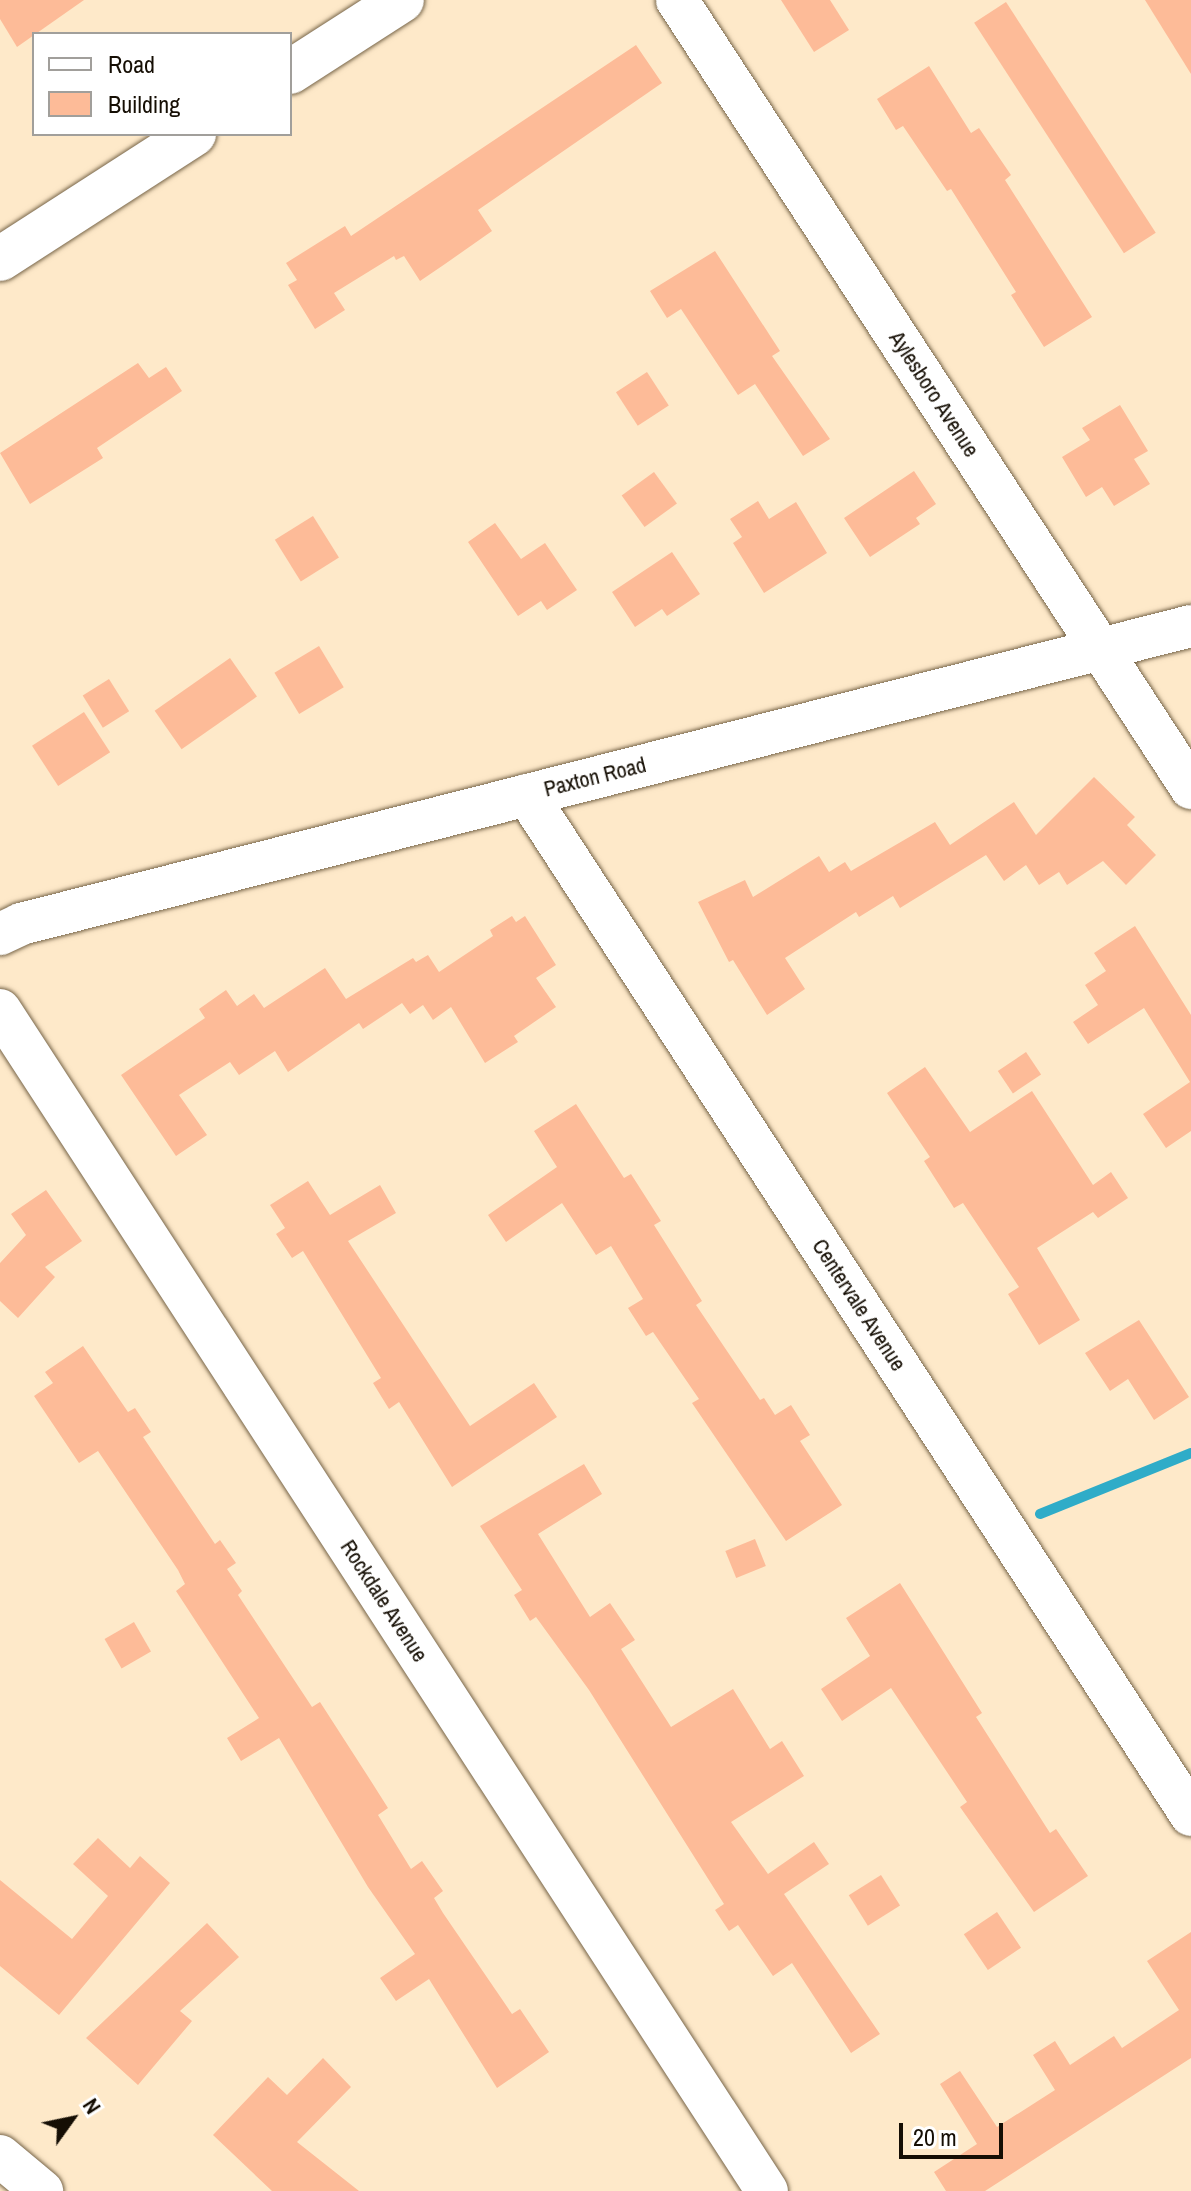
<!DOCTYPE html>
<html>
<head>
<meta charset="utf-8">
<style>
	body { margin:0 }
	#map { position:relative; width:1191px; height:2191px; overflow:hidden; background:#fee9c9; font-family:"Archivo Narrow",sans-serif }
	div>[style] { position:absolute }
	.stream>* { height:10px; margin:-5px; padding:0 5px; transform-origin:5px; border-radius:5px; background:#2facc8 }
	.building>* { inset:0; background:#fdbb98; transform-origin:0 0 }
	.roads { filter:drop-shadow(0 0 2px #776549) drop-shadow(0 0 2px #776549) }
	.street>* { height:42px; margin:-21px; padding:0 21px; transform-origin:21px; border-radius:21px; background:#fff }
	.secondary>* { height:44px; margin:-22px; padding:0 22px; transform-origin:22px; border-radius:22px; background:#fff }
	span { translate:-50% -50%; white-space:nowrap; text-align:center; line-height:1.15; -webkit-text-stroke:7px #fff; paint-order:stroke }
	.street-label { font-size:22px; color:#150e04 }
	.legend { position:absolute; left:32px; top:32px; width:260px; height:104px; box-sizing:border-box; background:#fff; border:2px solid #a19f9b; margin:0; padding:10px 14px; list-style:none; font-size:24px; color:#150e04 }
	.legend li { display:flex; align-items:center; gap:16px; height:40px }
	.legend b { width:40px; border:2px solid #a19f9b }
	.north { position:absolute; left:32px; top:2079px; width:80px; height:80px; -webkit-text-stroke:6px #fff; paint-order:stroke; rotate:57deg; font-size:22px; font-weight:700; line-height:32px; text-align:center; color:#150e04 }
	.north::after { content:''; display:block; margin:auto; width:28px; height:36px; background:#150e04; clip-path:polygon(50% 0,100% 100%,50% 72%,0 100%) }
	.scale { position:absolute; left:899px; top:2123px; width:104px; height:36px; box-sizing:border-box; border:4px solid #150e04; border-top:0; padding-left:10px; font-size:24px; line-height:28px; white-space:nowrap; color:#150e04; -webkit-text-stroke:6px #fff; paint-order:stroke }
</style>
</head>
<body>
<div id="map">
	<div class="stream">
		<i style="left:1040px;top:1514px;width:163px;rotate:-22deg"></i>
	</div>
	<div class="building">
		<i style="clip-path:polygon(0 0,84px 0,17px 47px,0 19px)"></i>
		<i style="clip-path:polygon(781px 0,830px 0,849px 30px,814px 52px)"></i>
		<i style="clip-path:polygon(1145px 0,1191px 0,1191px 74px)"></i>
		<i style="left:1006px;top:2px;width:275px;height:38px;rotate:57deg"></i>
		<i style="clip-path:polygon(636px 45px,662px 83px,478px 210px,492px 231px,445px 264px,420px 281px,404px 256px,396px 260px,394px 256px,334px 293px,345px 310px,315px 329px,288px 285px,297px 280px,286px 263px,345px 226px,351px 236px)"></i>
		<i style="clip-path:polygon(929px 66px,971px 133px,979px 128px,1011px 175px,1005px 180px,1092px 317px,1044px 347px,1011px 295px,1016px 292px,951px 189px,947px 191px,903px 126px,896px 130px,877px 99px)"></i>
		<i style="clip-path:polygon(715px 251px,780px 351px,772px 356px,830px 439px,803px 456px,755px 384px,738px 395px,681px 309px,667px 318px,650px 291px)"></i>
		<i style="clip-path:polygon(138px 363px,149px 378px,166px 367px,182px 391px,97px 448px,103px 458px,30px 504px,0 453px)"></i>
		<i style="left:647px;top:372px;width:40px;height:37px;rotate:57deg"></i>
		<i style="clip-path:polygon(1120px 405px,1148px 451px,1134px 459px,1150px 484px,1114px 506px,1102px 487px,1086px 497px,1062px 457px,1090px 440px,1082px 428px)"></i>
		<i style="clip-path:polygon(914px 471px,936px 504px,916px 518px,920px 524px,870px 557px,844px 518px)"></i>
		<i style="left:654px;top:472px;width:39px;height:40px;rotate:54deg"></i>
		<i style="clip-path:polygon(758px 501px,769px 519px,796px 502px,827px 553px,764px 593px,733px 543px,742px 537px,730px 519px)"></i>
		<i style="left:313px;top:516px;width:49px;height:45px;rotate:58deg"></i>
		<i style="clip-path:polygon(495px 523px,521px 559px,545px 543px,577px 590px,547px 610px,541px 601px,518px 616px,468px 542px)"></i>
		<i style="clip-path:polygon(672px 552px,700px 594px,667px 616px,662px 609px,635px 627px,612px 592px)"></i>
		<i style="left:319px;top:646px;width:48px;height:52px;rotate:59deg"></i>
		<i style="left:230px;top:658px;width:47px;height:92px;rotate:55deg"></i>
		<i style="left:109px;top:679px;width:38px;height:31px;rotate:58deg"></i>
		<i style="left:84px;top:712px;width:48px;height:62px;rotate:57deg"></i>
		<i style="clip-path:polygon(1094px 777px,1135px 817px,1127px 825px,1156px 855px,1126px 885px,1103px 861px,1067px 885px,1059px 872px,1039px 885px,1026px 865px,1004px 881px,986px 855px,900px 908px,893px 896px,859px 917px,856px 912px,785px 958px,805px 989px,767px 1015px,733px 960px,729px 962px,698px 902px,745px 880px,753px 897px,819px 856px,829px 872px,845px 862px,851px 871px,935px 822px,950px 845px,1014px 802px,1036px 835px)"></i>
		<i style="clip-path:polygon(512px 916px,516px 922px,525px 916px,556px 965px,536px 978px,556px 1007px,514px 1036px,518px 1042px,485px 1063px,451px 1007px,433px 1020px,423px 1005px,410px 1014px,402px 1003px,363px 1029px,359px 1023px,288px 1072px,275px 1051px,239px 1075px,230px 1062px,179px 1095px,207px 1135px,176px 1156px,121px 1075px,205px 1018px,199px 1009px,226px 990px,237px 1006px,254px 994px,264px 1008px,325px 968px,346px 999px,413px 958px,416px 962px,428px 955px,439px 972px,493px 936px,490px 930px)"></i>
		<i style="clip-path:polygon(1135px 926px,1191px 1015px,1191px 1131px,1166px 1148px,1143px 1114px,1190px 1082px,1144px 1008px,1088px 1044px,1073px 1022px,1098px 1005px,1085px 985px,1106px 971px,1094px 953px)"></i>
		<i style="left:1026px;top:1052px;width:27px;height:34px;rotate:56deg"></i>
		<i style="clip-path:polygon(925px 1067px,970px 1132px,1032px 1091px,1093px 1185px,1111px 1172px,1128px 1198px,1098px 1218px,1093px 1212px,1037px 1248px,1080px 1320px,1039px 1345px,1008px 1294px,1019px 1287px,963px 1203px,954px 1208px,924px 1161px,930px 1157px,887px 1093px)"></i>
		<i style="clip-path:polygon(576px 1104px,624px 1178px,631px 1174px,661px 1221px,654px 1225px,702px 1301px,696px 1305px,760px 1400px,764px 1398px,775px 1415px,791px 1405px,810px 1435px,800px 1441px,842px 1505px,786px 1541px,692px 1403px,699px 1399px,653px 1332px,646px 1336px,628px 1308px,643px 1299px,611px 1246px,596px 1255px,562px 1203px,506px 1242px,488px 1215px,557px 1167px,534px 1131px)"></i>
		<i style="clip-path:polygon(308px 1181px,330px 1215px,380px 1185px,396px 1213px,348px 1241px,470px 1426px,534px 1383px,557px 1417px,452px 1487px,399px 1402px,389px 1409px,373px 1383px,381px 1378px,303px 1251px,292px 1258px,276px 1234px,285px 1228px,270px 1205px)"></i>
		<i style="clip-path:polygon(46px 1190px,82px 1241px,45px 1267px,55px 1277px,18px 1318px,0 1301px,0 1263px,26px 1235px,11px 1214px)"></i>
		<i style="clip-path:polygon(1139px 1320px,1189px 1397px,1154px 1420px,1128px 1379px,1110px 1391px,1085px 1353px)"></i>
		<i style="clip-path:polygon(83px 1346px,128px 1412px,135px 1408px,151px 1432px,143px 1437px,215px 1544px,220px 1540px,236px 1563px,227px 1569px,242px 1591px,238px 1595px,312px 1707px,320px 1702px,369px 1778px,388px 1808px,378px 1815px,411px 1869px,422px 1861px,443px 1891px,434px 1898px,443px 1913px,512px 2014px,520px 2009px,549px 2052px,497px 2088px,429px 1979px,396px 2001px,380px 1978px,415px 1954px,368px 1887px,279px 1738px,241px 1761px,227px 1738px,259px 1718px,176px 1591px,185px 1584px,178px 1570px,98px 1451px,79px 1463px,34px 1396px,53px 1383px,45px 1372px)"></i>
		<i style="clip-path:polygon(584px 1464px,602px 1494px,538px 1534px,590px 1617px,610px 1603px,635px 1640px,621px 1649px,671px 1727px,733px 1689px,770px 1749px,782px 1741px,804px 1776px,731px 1822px,768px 1874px,814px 1842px,829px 1864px,784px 1894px,880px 2034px,851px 2053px,792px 1963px,773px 1976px,738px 1925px,729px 1931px,715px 1910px,724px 1904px,589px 1690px,536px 1617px,530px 1621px,514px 1595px,522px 1590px,480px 1526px)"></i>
		<i style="left:755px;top:1539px;width:29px;height:32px;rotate:68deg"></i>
		<i style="clip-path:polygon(900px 1583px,982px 1713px,976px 1717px,1050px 1833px,1056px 1829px,1088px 1876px,1034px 1912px,960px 1807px,967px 1802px,891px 1688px,842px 1721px,821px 1689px,870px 1656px,846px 1618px)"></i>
		<i style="left:134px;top:1622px;width:34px;height:34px;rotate:60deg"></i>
		<i style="clip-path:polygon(98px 1838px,130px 1868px,140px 1856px,170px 1883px,59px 2015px,0 1966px,0 1880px,72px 1939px,108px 1896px,73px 1864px)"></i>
		<i style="left:881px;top:1875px;width:36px;height:38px;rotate:58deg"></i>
		<i style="left:997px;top:1912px;width:43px;height:40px;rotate:56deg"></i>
		<i style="clip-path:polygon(207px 1923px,239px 1957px,180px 2011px,192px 2021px,138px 2085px,86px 2038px)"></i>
		<i style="clip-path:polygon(1191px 1932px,1191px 2058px,985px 2191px,946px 2191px,934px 2172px,977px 2144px,940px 2084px,960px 2071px,997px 2127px,1055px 2090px,1033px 2055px,1055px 2041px,1070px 2065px,1114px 2036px,1122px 2048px,1179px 2010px,1147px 1961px)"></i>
		<i style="clip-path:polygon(323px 2058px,351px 2087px,297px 2142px,359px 2191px,272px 2191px,213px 2135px,268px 2077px,287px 2095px)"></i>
	</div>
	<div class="roads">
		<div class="street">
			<i style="left:677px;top:0;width:941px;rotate:56.88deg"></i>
			<i style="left:527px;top:795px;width:1217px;rotate:56.94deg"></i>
			<i style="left:0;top:934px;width:23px;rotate:-25deg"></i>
			<i style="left:21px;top:924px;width:1207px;rotate:-14.29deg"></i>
			<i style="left:0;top:1010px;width:1408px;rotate:57deg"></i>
			<i style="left:0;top:2156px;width:55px;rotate:39.8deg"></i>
		</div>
		<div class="secondary">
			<i style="left:290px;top:72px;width:133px;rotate:-32.7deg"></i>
			<i style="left:0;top:259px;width:231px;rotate:-32.8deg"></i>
		</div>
	</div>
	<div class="street-label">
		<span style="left:934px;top:394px;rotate:57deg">Aylesboro Avenue</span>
		<span style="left:595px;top:777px;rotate:-14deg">Paxton Road</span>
		<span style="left:859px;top:1305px;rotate:57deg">Centervale Avenue</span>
		<span style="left:384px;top:1601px;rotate:57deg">Rockdale Avenue</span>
	</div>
	<ul class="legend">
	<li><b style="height:10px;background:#fff"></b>Road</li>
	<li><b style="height:22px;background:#fdbb98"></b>Building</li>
	</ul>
	<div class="north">N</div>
	<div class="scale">20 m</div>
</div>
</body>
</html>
